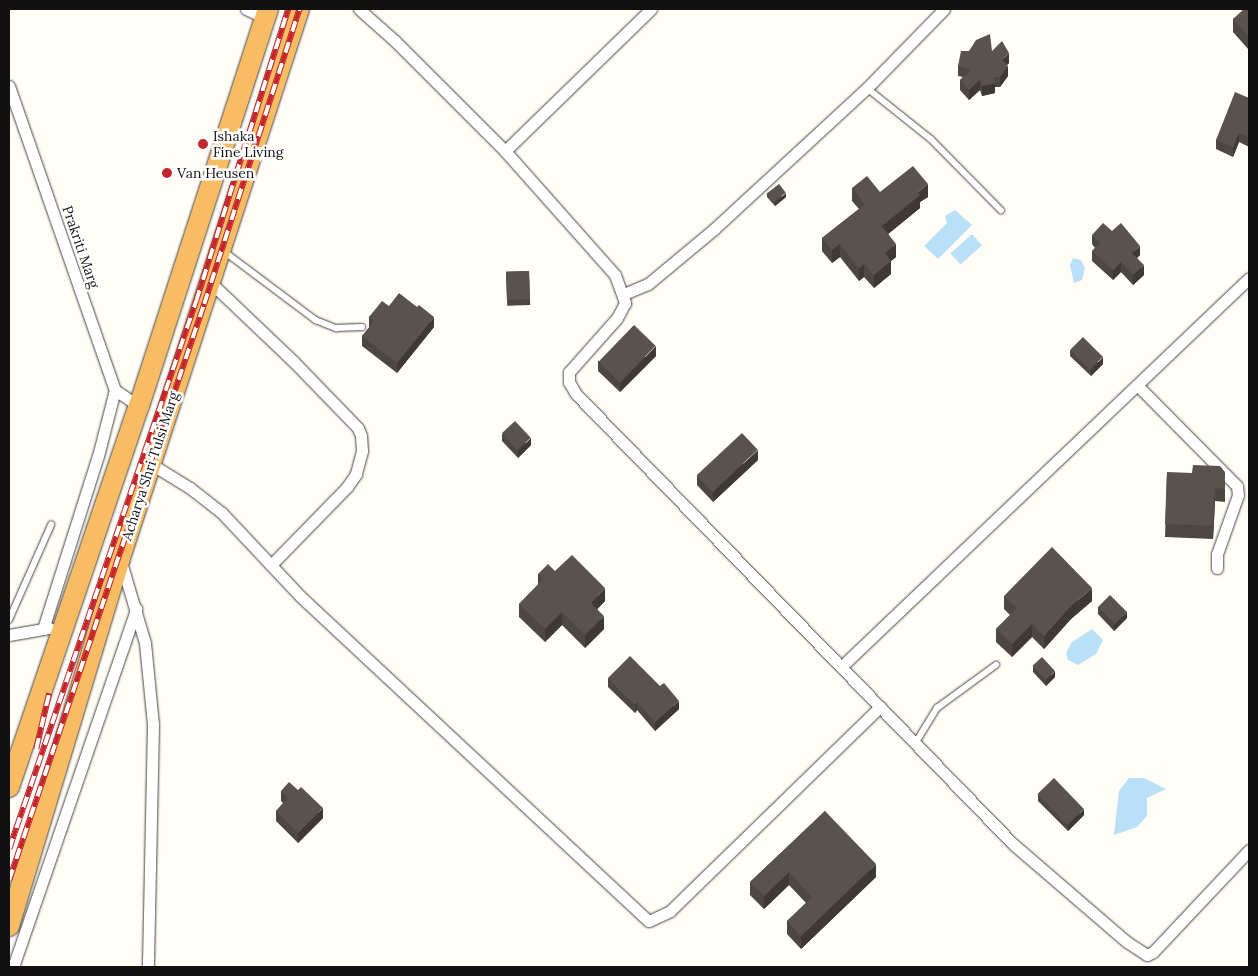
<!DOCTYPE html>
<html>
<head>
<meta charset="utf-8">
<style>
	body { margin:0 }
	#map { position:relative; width:1258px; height:976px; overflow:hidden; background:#fffdf5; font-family:Lora,serif }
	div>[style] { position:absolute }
	.water>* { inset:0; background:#b9e0f7; transform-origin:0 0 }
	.roads { filter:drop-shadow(0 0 1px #444) drop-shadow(0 0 1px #444) }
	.service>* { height:5.5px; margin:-2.75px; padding:0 2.75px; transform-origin:2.75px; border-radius:2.75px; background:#fff }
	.minor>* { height:11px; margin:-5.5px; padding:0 5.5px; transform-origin:5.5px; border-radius:5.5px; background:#fff }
	.trunk>* { height:20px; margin:-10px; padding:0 10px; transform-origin:10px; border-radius:10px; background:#f7bc64 }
	.rail>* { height:5.5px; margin-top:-2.75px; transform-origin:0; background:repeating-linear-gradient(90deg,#fff 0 11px,#c4262e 0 22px); box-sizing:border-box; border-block:1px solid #c4262e }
	.wall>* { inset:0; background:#4d4742; transform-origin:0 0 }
	.shaded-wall>* { inset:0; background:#3f3936 }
	.building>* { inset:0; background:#5a524d; transform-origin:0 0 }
	.dots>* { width:14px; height:14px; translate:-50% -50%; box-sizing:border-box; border:2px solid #fff; border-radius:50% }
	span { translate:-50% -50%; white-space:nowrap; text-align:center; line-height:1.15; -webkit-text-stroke:5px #fff; paint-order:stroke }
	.poi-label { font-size:14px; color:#111 }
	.left { translate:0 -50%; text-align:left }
	.street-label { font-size:14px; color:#111 }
	.frame { position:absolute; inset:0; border:10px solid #111; pointer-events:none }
</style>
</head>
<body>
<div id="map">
	<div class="water">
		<i style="clip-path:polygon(955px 210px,972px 225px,938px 259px,924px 246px,947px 223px,945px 216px)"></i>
		<i style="left:972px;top:234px;width:15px;height:29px;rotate:48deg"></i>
		<i style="clip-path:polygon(1073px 258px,1081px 260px,1085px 268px,1082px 280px,1074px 283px,1070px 265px)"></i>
		<i style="clip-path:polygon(1092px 629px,1103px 640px,1096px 654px,1078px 665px,1068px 660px,1066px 653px,1072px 642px)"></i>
		<i style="clip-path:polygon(1129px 778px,1144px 778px,1166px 789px,1147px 798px,1147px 816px,1137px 827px,1114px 835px,1119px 791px)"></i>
	</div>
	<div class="roads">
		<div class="service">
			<i style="left:867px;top:88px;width:82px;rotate:38.6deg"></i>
			<i style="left:931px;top:139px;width:100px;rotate:45.4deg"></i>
			<i style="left:225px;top:252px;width:114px;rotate:36.8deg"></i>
			<i style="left:316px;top:320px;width:22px;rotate:22deg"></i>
			<i style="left:336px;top:328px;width:26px;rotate:-2deg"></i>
			<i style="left:9px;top:620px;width:104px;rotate:-66.1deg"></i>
			<i style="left:915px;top:744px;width:42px;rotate:-58.6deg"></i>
			<i style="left:937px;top:708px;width:73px;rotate:-36.1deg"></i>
		</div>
		<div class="minor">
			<i style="left:246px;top:9px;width:21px;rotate:25deg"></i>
			<i style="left:359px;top:9px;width:48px;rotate:41.6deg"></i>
			<i style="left:395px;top:41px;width:156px;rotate:45deg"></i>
			<i style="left:505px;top:151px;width:166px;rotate:48.4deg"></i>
			<i style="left:615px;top:275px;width:30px;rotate:70deg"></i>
			<i style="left:625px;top:303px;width:17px;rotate:118deg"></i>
			<i style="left:617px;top:318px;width:72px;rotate:131.6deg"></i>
			<i style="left:569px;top:372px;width:10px;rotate:90deg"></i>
			<i style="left:569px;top:382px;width:14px;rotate:60deg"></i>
			<i style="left:576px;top:394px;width:627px;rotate:45.84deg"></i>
			<i style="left:1013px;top:844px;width:150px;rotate:40.7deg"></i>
			<i style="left:1127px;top:942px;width:24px;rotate:33deg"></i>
			<i style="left:1147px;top:955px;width:7px;rotate:-27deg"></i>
			<i style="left:1153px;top:952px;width:140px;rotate:-46.7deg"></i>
			<i style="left:9px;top:86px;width:322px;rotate:70.8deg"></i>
			<i style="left:115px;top:390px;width:29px;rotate:34deg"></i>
			<i style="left:505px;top:151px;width:204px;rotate:-44.2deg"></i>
			<i style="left:210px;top:282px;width:115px;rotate:43.6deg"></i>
			<i style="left:293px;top:361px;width:93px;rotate:45.9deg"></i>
			<i style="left:358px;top:428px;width:9px;rotate:69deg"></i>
			<i style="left:361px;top:436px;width:15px;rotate:86deg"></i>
			<i style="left:362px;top:451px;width:24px;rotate:105deg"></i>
			<i style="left:356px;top:474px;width:16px;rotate:125deg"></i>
			<i style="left:347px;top:487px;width:109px;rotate:134.3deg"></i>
			<i style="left:624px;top:294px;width:26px;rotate:-23deg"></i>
			<i style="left:648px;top:284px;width:86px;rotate:-39.8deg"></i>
			<i style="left:714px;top:229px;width:208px;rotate:-42.7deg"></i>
			<i style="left:867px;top:88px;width:110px;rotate:-45.7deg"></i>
			<i style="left:1137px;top:385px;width:142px;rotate:45.3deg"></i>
			<i style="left:1237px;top:486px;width:9px;rotate:84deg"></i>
			<i style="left:1238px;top:495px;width:63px;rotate:109.6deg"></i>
			<i style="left:1217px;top:554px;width:14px;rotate:90deg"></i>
			<i style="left:151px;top:464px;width:46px;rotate:31.6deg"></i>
			<i style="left:190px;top:488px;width:41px;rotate:38deg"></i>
			<i style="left:222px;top:513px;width:115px;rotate:46.8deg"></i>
			<i style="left:301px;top:597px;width:475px;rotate:43deg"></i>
			<i style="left:649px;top:921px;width:23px;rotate:-25deg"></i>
			<i style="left:670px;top:911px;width:293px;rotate:-44.2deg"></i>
			<i style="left:121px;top:562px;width:84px;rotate:73.5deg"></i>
			<i style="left:145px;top:643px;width:81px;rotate:84.4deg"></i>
			<i style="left:153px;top:724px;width:243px;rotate:91.2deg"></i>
			<i style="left:43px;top:629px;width:182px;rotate:-72.4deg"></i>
			<i style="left:98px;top:456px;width:68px;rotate:-75.6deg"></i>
			<i style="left:9px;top:635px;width:41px;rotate:-9.9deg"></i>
			<i style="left:842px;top:666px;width:562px;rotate:-43.63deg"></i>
			<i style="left:13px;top:967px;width:379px;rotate:-71deg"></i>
		</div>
		<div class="trunk">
			<i style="left:9px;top:787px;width:403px;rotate:-71.2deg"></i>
			<i style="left:139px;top:406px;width:417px;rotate:-72deg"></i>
			<i style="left:9px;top:926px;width:384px;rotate:-73.2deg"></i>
			<i style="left:120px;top:558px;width:577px;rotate:-71.94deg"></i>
		</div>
	</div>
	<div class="rail">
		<i style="left:36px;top:749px;width:57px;rotate:-76.9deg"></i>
		<i style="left:9px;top:849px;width:579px;rotate:-71.16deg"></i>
		<i style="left:196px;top:301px;width:306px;rotate:-72.5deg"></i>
		<i style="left:9px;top:880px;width:608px;rotate:-71.3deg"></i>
		<i style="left:204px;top:304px;width:310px;rotate:-72.1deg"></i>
	</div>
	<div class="wall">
		<i style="clip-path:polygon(1249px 9px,1249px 50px,1233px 32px,1233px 19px)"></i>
		<i style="clip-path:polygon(969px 51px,992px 51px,1009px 63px,1007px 65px,1008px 76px,1000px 87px,995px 87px,995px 93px,982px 96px,980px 90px,969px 100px,960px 90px,960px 80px,963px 77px,958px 76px,958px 66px)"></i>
		<i style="clip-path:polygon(1249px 98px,1249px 147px,1239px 142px,1233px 157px,1216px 149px,1216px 140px)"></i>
		<i style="clip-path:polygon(852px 188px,880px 192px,928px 197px,920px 202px,920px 208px,888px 234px,896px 257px,891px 261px,891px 274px,874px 288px,864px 277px,859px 281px,840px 257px,832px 263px,822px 251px,822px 238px,859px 209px,852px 201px)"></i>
		<i style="clip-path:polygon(767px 194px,786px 197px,775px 206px,767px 197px)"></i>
		<i style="clip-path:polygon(1112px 231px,1140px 255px,1137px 258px,1144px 275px,1133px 285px,1121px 272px,1113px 280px,1092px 261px,1092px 251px,1095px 248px,1092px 244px,1092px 235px)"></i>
		<i style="left:529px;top:271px;width:34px;height:23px;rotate:88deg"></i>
		<i style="clip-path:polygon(389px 306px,417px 307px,434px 327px,397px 373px,362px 346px,362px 336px,369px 328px,369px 317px)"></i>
		<i style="clip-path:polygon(1070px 350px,1103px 364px,1091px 376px,1070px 356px)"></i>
		<i style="clip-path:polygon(656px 356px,620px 392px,598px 371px,598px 361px)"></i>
		<i style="clip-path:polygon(1249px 392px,1249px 404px,1248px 403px,1248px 393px)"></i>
		<i style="clip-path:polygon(502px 434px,531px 445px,518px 458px,502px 441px)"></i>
		<i style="clip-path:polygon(758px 460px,713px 502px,697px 485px,697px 475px)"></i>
		<i style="clip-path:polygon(1167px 472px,1225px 485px,1225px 502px,1215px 501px,1213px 539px,1165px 537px)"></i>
		<i style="clip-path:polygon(555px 571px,605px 601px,597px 609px,604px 629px,585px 648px,562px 625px,545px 642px,519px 617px,519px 604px,538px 585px,538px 574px)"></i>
		<i style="clip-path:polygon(1004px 596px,1092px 601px,1071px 619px,1044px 649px,1032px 637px,1012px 657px,996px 642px,996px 629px,1010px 615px,1004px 609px)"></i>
		<i style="clip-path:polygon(1098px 607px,1127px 618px,1114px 631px,1098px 614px)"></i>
		<i style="clip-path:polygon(1033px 666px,1055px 677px,1046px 686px,1033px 672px)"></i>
		<i style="clip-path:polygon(608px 678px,679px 709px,655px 731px,637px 710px,635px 713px,608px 687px)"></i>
		<i style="clip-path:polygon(298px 790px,323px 818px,298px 843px,276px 821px,276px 811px,283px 803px,281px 801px,281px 791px)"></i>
		<i style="clip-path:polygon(1038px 794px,1084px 815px,1068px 831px,1038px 801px)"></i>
		<i style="clip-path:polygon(825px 811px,876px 877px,801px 949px,787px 934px,787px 921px,806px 903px,789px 885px,764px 909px,750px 895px,750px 882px)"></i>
	</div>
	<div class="shaded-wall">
		<i style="clip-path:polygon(1009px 53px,1009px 63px,1002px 70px,1002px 60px)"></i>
		<i style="clip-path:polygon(1008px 66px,1008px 76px,1000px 87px,1000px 77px)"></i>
		<i style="clip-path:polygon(980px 80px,980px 90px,969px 100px,969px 90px)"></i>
		<i style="clip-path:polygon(995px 83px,995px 93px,982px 96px,982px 86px)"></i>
		<i style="clip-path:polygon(1239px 133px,1239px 142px,1233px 157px,1233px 147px)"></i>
		<i style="clip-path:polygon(928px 184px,928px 197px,920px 202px,920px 208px,882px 239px,882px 226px,918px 192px)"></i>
		<i style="clip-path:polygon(786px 193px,786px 197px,775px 206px,775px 203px)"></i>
		<i style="clip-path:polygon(840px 244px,840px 257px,832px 263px,832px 250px)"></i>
		<i style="clip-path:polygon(896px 244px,896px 257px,885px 266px,885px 253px)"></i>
		<i style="clip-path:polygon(1140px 246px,1140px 255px,1132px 263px,1132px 253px)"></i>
		<i style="clip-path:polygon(891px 261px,891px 274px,874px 288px,874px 275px)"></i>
		<i style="clip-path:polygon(1121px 262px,1121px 272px,1113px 280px,1113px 270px)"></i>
		<i style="clip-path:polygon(864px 264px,864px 277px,859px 281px,859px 268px)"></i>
		<i style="clip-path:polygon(1144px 265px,1144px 275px,1133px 285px,1133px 275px)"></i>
		<i style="clip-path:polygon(434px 317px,434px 327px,397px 373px,397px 363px)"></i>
		<i style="clip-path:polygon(656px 346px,656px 356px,620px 392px,620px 383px)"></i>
		<i style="clip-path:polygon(1103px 357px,1103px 364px,1091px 376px,1091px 370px)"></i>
		<i style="clip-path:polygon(531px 438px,531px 445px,518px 458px,518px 451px)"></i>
		<i style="clip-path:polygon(758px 450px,758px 460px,713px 502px,713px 492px)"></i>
		<i style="clip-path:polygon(1215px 488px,1215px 501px,1213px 539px,1213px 526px)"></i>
		<i style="clip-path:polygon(605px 588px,605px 601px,591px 616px,591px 603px)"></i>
		<i style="clip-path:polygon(1092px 588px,1092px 601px,1071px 619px,1044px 649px,1044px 636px,1071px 606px)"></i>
		<i style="clip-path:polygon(562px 612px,562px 625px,545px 642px,545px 629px)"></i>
		<i style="clip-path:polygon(1127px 612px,1127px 618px,1114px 631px,1114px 624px)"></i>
		<i style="clip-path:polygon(604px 616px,604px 629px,585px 648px,585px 635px)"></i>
		<i style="clip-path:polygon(1032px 624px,1032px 637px,1012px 657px,1012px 644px)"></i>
		<i style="clip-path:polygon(1055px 671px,1055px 677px,1046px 686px,1046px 680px)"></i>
		<i style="clip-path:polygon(679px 701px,679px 709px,655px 731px,655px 722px)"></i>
		<i style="clip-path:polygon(637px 702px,637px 710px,635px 713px,635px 705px)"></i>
		<i style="clip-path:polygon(323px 808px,323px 818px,298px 843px,298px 833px)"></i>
		<i style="clip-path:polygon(1084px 809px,1084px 815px,1068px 831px,1068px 825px)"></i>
		<i style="clip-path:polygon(876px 864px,876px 877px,801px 949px,801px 936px)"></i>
		<i style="clip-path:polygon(789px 872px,789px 885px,764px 909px,764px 896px)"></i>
	</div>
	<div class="building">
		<i style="clip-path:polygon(1244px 9px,1249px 9px,1249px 37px,1233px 19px)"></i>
		<i style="clip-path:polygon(990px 34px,992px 51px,1002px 41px,1009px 53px,1002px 60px,1008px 66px,1000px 77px,994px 77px,995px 83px,982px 86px,980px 80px,969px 90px,960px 80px,971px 69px,958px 66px,961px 51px,969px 51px,976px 40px)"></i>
		<i style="clip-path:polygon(1235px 92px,1249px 98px,1249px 137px,1239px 133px,1233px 147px,1216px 140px)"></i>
		<i style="clip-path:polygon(913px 166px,928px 184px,918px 192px,920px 195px,882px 226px,896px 244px,885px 253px,891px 261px,874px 275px,864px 264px,859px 268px,840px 244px,832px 250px,822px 238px,865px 204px,852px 188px,867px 176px,880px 192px)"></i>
		<i style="left:779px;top:184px;width:11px;height:16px;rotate:52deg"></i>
		<i style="clip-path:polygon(1103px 223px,1112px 231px,1121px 223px,1140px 246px,1132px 253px,1144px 265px,1133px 275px,1121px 262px,1113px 270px,1092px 251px,1100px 243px,1092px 235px)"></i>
		<i style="left:529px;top:271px;width:28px;height:23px;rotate:88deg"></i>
		<i style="clip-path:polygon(399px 293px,417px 307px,419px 305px,434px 317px,397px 363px,362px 336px,374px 321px,369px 317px,382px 301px,389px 306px)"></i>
		<i style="left:634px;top:325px;width:30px;height:51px;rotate:44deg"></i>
		<i style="left:1083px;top:337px;width:28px;height:18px;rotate:45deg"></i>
		<i style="left:515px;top:421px;width:23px;height:18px;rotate:47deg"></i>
		<i style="left:742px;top:433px;width:23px;height:62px;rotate:47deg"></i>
		<i style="clip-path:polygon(1193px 465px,1220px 466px,1225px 472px,1225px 489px,1215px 488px,1213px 526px,1165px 524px,1167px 472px,1192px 473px)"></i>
		<i style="clip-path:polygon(1052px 547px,1092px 588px,1071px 606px,1044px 636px,1032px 624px,1012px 644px,996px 629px,1017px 608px,1004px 596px)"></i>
		<i style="clip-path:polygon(572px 555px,605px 588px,591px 603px,604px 616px,585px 635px,562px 612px,545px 629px,519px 604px,543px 579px,538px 574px,548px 564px,555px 571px)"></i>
		<i style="left:1110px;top:595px;width:24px;height:17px;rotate:45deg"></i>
		<i style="clip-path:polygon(630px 656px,660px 686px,664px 683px,679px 701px,655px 722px,637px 702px,635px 705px,608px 678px)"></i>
		<i style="left:1042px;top:657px;width:19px;height:13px;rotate:47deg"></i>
		<i style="left:1054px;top:778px;width:43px;height:23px;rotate:46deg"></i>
		<i style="clip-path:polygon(289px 782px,298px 790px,301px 787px,323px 808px,298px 833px,276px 811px,288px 798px,281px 791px)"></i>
		<i style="clip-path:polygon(825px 811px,876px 864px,801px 936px,787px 921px,812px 897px,789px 872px,764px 896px,750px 882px)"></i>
	</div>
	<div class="dots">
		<i style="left:203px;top:144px;background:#c4262e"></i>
		<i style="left:167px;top:173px;background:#c4262e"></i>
	</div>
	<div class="poi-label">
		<span class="left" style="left:213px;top:144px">Ishaka<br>Fine Living</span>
		<span class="left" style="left:177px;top:173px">Van Heusen</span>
	</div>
	<div class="street-label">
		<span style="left:81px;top:247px;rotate:71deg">Prakriti Marg</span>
		<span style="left:150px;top:466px;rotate:-72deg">Acharya Shri Tulsi Marg</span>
	</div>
	<div class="frame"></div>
</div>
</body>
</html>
